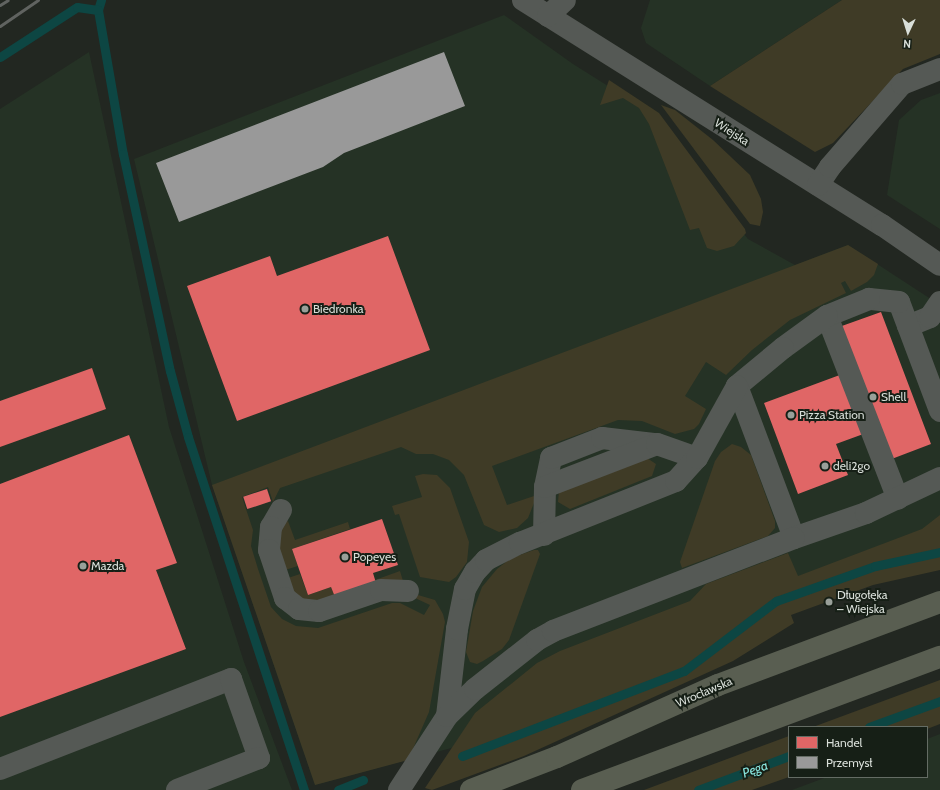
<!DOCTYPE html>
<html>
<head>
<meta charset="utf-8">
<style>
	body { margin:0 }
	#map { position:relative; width:940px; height:790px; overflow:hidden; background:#222721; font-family:Cabin,sans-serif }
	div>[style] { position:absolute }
	.built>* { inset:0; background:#253225 }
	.green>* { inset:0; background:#3f3b26 }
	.shops>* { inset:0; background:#e06666; transform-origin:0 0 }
	.industry>* { inset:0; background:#999 }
	.stream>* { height:9px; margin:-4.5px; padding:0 4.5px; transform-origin:4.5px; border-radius:4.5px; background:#0d4643 }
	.minor>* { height:22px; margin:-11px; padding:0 11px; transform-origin:11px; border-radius:11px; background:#555955 }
	.major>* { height:22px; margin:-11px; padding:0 11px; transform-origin:11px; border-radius:11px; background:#595e51 }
	.rail>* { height:3px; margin:-1.5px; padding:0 1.5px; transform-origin:1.5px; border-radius:1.5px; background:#606360 }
	.dots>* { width:11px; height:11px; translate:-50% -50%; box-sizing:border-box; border:2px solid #161f16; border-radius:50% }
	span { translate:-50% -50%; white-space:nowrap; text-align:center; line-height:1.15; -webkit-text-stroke:4px #161f16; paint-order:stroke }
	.street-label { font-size:12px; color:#d9dfd9 }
	.poi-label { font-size:12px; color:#d9dfd9 }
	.left { translate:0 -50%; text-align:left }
	.water-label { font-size:13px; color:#89e6df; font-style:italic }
	.legend { position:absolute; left:788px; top:726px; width:140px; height:52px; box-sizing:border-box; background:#161f16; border:1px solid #646c64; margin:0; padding:5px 7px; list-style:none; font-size:12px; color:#d9dfd9 }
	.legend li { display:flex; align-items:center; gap:8px; height:20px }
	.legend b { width:20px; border:1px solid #646c64 }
	.north { position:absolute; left:888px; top:12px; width:40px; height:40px; -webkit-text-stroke:3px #161f16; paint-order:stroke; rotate:184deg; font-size:11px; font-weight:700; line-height:16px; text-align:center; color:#d9dfd9 }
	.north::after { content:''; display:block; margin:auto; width:14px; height:18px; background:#d9dfd9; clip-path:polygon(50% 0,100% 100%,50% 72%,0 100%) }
</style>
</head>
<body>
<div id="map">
	<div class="built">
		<i style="clip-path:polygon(650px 0,842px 0,710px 86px,646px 43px,641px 28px)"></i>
		<i style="clip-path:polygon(504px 15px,573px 64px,643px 108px,748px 239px,795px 265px,848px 245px,940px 305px,940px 541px,455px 747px,315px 785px,212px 485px,134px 159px)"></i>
		<i style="clip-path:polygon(89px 52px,169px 427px,244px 662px,292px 790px,0 790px,0 109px)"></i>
		<i style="clip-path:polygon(940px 93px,940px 229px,887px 195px,899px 120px,921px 100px)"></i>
		<i style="clip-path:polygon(940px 734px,940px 790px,792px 790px,827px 777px,927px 777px,927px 739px)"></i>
	</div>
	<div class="green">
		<i style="clip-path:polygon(842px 0,940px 0,940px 54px,903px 69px,833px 143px,815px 152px,710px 86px)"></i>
		<i style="clip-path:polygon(609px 80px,659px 113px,745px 229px,746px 233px,734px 246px,717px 251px,707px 248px,699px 228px,690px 230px,649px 124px,639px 108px,623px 98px,600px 105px)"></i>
		<i style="clip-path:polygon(661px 105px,675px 110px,713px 140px,750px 175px,761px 199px,763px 212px,760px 226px,750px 224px)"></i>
		<i style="clip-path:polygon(848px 245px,878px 264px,874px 275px,867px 282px,851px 291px,845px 281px,841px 283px,846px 293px,790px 320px,752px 350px,726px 375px,706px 362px,685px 396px,706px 409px,699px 424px,694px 429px,675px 434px,642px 421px,618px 420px,492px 466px,507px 505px,534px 496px,534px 503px,528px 518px,517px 528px,499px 532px,484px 525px,464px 475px,449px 460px,433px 454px,416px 454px,401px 447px,280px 488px,273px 502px,268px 487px,242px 497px,253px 530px,251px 546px,258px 569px,271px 607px,282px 619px,296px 626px,318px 628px,392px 603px,400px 603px,424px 615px,430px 605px,415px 598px,418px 595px,435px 600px,443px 614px,445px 622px,429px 712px,408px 760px,315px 785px,212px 485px)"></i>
		<i style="clip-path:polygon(732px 444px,741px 447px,751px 455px,775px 521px,775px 528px,768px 536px,682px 568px,680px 562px,715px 461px,721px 452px)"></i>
		<i style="clip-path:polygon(647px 458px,656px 464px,652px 476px,570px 509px,558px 502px,559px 491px)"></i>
		<i style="clip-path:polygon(423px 474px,437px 475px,450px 488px,469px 542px,467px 562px,456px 577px,449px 582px,420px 577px,399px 514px,395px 515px,392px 506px,422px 497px,415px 476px)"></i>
		<i style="clip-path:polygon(940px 515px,940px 570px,873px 585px,791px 615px,794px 623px,733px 661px,524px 756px,432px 790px,425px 788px,475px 713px,537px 663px,560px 651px,690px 601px,706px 584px,788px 553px,798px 576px,922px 529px)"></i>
		<i style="clip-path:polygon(288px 521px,295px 540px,348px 522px,350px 529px,292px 549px,298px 566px,282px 571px,274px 547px,283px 523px)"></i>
		<i style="clip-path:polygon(534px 550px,538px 550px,540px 554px,509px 640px,502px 649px,483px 661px,477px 664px,470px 662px,466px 652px,473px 611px,482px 587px,497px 569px,511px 558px)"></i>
		<i style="clip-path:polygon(400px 571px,403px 581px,318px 605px,300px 603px,285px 579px,300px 574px,308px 595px,331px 587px,335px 597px,376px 583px,375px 580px)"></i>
		<i style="clip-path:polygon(940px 680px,940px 724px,927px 729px,813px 727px)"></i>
		<i style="clip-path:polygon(789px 736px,789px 777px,752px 790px,644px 790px)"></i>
	</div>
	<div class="shops">
		<i style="clip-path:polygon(388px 236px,430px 350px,237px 421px,187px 286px,270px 256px,277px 276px)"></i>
		<i style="clip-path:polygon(881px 312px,931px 444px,889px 460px,877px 429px,836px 444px,848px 475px,798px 494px,764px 403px,856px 369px,839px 327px)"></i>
		<i style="clip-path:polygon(92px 368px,106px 409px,0 447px,0 401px)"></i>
		<i style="clip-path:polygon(129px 435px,177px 563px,156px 570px,186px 649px,0 717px,0 484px)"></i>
		<i style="left:267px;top:489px;width:13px;height:25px;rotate:72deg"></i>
		<i style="clip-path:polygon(382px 519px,398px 565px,373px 573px,376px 583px,335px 597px,331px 587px,308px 595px,292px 549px)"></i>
	</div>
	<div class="industry">
		<i style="clip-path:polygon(444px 52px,465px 106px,344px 153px,323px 167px,179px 222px,156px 163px)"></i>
	</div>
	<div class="stream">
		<i style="left:101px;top:0;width:10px;rotate:107deg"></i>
		<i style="left:98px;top:10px;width:146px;rotate:80.2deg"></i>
		<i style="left:123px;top:154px;width:222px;rotate:77.8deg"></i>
		<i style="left:170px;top:371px;width:68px;rotate:74.7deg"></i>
		<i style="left:188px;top:437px;width:372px;rotate:71.8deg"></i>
		<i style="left:0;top:57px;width:92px;rotate:-33deg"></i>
		<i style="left:77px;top:7px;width:21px;rotate:8deg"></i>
		<i style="left:869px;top:727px;width:76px;rotate:-20.1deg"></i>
		<i style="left:462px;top:756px;width:238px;rotate:-21deg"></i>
		<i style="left:684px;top:671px;width:116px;rotate:-37.3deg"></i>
		<i style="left:776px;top:601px;width:105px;rotate:-19.5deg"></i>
		<i style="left:875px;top:566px;width:66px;rotate:-12.2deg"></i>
		<i style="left:338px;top:790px;width:27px;rotate:-22deg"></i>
		<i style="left:698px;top:790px;width:97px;rotate:-20.5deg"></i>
	</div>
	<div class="minor">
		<i style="left:523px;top:0;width:424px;rotate:32.1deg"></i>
		<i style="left:882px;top:225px;width:70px;rotate:34.6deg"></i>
		<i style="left:548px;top:16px;width:23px;rotate:-43deg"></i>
		<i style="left:818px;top:185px;width:22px;rotate:-56deg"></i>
		<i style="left:830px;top:167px;width:110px;rotate:-49.1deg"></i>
		<i style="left:902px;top:84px;width:41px;rotate:-21.5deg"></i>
		<i style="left:827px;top:316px;width:196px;rotate:68.8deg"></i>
		<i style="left:908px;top:326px;width:24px;rotate:-22deg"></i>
		<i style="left:930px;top:317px;width:18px;rotate:-56deg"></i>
		<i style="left:940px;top:411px;width:116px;rotate:-110.6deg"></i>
		<i style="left:899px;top:302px;width:30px;rotate:-174deg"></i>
		<i style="left:869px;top:299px;width:45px;rotate:158deg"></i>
		<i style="left:827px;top:316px;width:54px;rotate:144deg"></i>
		<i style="left:783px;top:348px;width:60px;rotate:140.4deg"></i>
		<i style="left:737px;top:386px;width:162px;rotate:69.4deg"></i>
		<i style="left:794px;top:538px;width:76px;rotate:-19.1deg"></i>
		<i style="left:866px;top:513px;width:82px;rotate:-25.3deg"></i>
		<i style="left:545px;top:487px;width:30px;rotate:-78deg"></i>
		<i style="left:551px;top:458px;width:55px;rotate:-21.4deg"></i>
		<i style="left:602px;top:438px;width:52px;rotate:6.6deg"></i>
		<i style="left:281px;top:510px;width:20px;rotate:120deg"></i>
		<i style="left:271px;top:527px;width:23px;rotate:95deg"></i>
		<i style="left:269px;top:550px;width:51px;rotate:71.6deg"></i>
		<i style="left:285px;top:598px;width:18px;rotate:38deg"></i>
		<i style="left:299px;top:609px;width:20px;rotate:6deg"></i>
		<i style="left:319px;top:611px;width:65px;rotate:-18.7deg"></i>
		<i style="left:381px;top:590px;width:27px;rotate:2deg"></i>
		<i style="left:544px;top:535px;width:48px;rotate:-88.8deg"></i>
		<i style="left:545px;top:487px;width:120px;rotate:-21deg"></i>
		<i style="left:657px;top:444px;width:42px;rotate:19.3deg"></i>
		<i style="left:447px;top:716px;width:88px;rotate:-83.4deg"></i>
		<i style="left:457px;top:629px;width:41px;rotate:-78.7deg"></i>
		<i style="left:465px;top:589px;width:20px;rotate:-60deg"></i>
		<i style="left:475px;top:572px;width:16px;rotate:-47deg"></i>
		<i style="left:486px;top:560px;width:38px;rotate:-27deg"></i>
		<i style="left:520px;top:543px;width:168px;rotate:-21.7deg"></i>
		<i style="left:676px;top:481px;width:31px;rotate:-48deg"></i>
		<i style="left:697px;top:458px;width:82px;rotate:-60.9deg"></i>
		<i style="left:0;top:769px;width:248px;rotate:-21.3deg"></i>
		<i style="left:231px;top:679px;width:84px;rotate:70.5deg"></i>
		<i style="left:259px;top:758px;width:88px;rotate:158.7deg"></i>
		<i style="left:399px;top:790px;width:88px;rotate:-57deg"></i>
		<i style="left:447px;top:716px;width:39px;rotate:-44deg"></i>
		<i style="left:475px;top:689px;width:79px;rotate:-38.3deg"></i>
		<i style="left:537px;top:640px;width:18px;rotate:-29deg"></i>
		<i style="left:553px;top:631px;width:258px;rotate:-21.1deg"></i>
	</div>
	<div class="major">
		<i style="left:471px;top:790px;width:92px;rotate:-21deg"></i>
		<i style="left:557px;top:757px;width:176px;rotate:-24.1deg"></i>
		<i style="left:718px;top:685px;width:237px;rotate:-20.5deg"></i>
		<i style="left:582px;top:790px;width:382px;rotate:-20.4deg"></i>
	</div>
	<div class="rail">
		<i style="left:0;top:5px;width:9px;rotate:-32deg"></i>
		<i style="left:0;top:26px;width:46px;rotate:-34.4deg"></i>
	</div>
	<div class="dots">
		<i style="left:305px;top:309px;background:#999f99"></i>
		<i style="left:873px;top:397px;background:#999f99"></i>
		<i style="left:791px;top:415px;background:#999f99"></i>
		<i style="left:825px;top:466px;background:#999f99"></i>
		<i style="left:345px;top:557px;background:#999f99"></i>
		<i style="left:83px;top:566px;background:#999f99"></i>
		<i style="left:829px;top:602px;background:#999f99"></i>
	</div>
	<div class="street-label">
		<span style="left:732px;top:132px;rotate:33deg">Wiejska</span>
		<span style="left:704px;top:692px;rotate:-23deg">Wrocławska</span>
	</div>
	<div class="poi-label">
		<span class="left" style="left:313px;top:309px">Biedronka</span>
		<span class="left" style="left:881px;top:397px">Shell</span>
		<span class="left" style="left:799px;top:415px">Pizza Station</span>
		<span class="left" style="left:833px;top:466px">deli2go</span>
		<span class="left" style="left:353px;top:557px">Popeyes</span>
		<span class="left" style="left:91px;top:566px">Mazda</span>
		<span class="left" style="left:837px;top:602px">Długołęka<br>– Wiejska</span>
	</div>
	<div class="water-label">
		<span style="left:755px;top:769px;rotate:-20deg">Pęga</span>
	</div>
	<ul class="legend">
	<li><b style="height:11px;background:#e06666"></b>Handel</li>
	<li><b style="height:11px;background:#999"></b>Przemysł</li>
	</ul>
	<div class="north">N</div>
</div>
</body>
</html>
